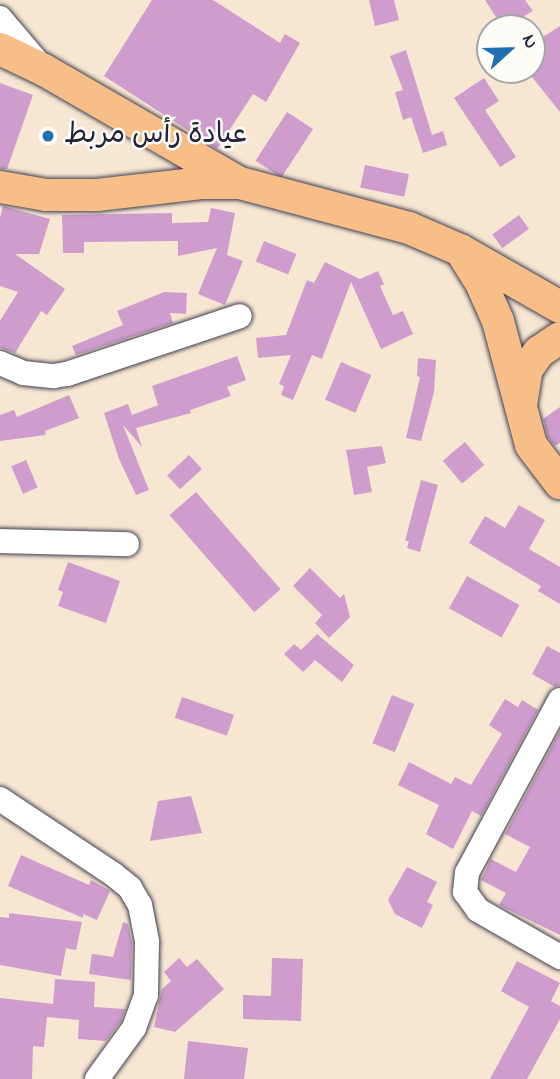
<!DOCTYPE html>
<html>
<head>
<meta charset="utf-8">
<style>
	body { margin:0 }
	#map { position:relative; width:560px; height:1079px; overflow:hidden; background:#f7e7d2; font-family:"Indie Flower","Playpen Sans Arabic",sans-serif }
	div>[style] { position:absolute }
	.building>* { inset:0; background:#ce9dcd; transform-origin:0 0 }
	.roads { filter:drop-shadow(0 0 2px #424052) drop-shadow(0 0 2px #424052) }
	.minor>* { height:24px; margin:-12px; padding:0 12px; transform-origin:12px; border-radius:12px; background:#fff }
	.major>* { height:32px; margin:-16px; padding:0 16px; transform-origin:16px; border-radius:16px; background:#f7be88 }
	.dots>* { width:19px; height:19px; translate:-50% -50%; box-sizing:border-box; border:4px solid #fdfcf7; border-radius:50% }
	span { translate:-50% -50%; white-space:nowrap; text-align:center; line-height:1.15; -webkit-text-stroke:5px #fdfcf7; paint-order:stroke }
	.poi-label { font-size:28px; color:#22223b }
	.left { translate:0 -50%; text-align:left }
	.north { position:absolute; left:476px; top:14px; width:70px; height:70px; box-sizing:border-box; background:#fdfcf7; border:2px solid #a5a5ac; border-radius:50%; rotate:68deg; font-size:19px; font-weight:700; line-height:28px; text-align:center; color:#22223b }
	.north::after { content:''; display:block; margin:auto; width:24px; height:32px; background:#1f6fb2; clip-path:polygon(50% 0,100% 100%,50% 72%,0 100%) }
</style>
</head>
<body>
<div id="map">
	<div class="building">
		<i style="clip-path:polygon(152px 0,213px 0,280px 43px,285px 34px,300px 43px,266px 102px,253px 94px,217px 149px,104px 76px)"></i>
		<i style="clip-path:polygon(369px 0,394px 0,399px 20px,375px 26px)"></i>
		<i style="clip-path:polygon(485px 0,525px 0,533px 11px,503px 28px)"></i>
		<i style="clip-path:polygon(560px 26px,560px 112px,532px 77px,532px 44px)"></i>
		<i style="clip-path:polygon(406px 50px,432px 135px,443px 131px,447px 145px,423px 153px,411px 117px,403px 120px,395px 92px,403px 90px,390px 56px)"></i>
		<i style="clip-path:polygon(484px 78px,499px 101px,485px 110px,516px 157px,500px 167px,454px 98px)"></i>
		<i style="clip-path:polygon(0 83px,33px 95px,7px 169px,0 169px)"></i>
		<i style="left:287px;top:112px;width:31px;height:58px;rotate:33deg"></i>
		<i style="left:365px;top:165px;width:45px;height:23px;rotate:12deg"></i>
		<i style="clip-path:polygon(3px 206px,50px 219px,39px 254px,15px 254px,65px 289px,47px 315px,41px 311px,15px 353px,0 348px,0 321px,18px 292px,0 286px,0 218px)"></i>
		<i style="clip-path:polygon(211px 208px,235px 213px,227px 255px,243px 261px,225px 305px,198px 294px,217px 248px,178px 256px,178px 241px,84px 242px,84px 253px,63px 253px,62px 215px,172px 213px,172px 223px,208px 222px)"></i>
		<i style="left:519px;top:215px;width:17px;height:33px;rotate:54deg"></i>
		<i style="left:264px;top:241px;width:35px;height:22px;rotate:22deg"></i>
		<i style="clip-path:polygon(325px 262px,360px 279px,378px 271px,384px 284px,380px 286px,393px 315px,403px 311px,413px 334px,381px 349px,351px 282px,322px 359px,312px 355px,293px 400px,281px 395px,284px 386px,279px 384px,291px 355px,258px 358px,256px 338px,286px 335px,307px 280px,314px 283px)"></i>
		<i style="clip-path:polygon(164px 292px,187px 293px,186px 314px,170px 313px,173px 323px,76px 355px,72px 346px,123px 325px,117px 311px)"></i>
		<i style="clip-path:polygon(237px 356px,246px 380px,227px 387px,231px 396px,190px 410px,191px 413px,136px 428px,142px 447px,123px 425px,149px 490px,136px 495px,119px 459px,104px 413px,128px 404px,132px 415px,158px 405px,152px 386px)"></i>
		<i style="clip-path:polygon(418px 358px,436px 360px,434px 392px,421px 441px,406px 438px,420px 377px,417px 376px)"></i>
		<i style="left:341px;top:362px;width:33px;height:41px;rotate:23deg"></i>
		<i style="clip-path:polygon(69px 395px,79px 418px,45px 431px,46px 435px,0 441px,0 415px,14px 410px,17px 417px)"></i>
		<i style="clip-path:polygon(560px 407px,560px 443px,555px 446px,548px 437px,543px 419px)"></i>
		<i style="left:465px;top:442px;width:30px;height:29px;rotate:50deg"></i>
		<i style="clip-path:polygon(382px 446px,386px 463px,367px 467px,372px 492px,354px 495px,346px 450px)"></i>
		<i style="left:189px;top:455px;width:19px;height:30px;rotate:47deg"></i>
		<i style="left:26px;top:460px;width:30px;height:16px;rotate:67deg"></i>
		<i style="clip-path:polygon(421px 480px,438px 485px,420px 552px,407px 548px,409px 541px,405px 541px)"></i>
		<i style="left:196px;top:492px;width:129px;height:35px;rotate:49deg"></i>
		<i style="clip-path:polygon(519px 505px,545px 520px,529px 549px,560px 567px,560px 604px,538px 591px,541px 586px,469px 543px,485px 516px,505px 528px)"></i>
		<i style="clip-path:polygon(68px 562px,120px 581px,106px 623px,58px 606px,63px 592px,58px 590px)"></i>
		<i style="clip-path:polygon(310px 568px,340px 598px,344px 594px,350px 617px,329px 638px,315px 623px,322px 615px,293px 586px)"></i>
		<i style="left:467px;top:576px;width:60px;height:37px;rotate:29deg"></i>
		<i style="clip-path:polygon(317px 634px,354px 665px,342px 682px,315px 660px,303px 672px,284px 654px,294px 644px,301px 650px)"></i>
		<i style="clip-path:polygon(547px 646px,560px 653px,560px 685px,555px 687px,532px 674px)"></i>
		<i style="left:392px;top:695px;width:24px;height:52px;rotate:22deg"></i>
		<i style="left:182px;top:697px;width:55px;height:22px;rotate:19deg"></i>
		<i style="clip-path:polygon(505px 699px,518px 707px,522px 700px,538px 710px,481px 816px,472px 811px,453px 849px,426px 834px,439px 805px,398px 785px,409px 762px,451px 784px,455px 777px,471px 785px,502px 734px,489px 725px)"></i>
		<i style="clip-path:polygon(560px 731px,560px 935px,499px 905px,506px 893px,481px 880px,491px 859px,516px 872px,530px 847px,505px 834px)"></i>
		<i style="clip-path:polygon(191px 796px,202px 833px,150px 841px,158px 801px)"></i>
		<i style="clip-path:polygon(21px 855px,89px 885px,91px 880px,110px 891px,97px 920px,83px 914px,83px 918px,8px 886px)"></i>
		<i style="clip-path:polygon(407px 867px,437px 882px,427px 902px,433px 905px,422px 928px,395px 914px,388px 900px)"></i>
		<i style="clip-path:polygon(9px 913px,82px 922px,76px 950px,66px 948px,61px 976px,0 965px,0 917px,9px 918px)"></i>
		<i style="clip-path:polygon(123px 922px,128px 924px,132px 943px,131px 980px,89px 974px,92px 954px,113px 957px)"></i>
		<i style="clip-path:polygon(179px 958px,187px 967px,197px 959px,224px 989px,175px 1032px,154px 1027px,162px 989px,171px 981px,164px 972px)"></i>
		<i style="clip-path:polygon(272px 958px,303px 959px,301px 1021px,243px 1019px,243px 995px,271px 996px)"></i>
		<i style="clip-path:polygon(517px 961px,560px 983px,551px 1001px,560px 1006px,560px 1019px,527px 1079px,490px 1079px,529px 1007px,501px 991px)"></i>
		<i style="clip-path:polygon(55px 979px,95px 982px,94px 1007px,125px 1009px,121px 1021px,106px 1041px,78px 1039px,79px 1020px,47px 1017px,44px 1047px,33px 1046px,32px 1079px,0 1079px,0 998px,53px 1004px)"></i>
		<i style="clip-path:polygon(188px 1041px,248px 1048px,244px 1079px,184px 1079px)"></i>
	</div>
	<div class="roads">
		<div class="minor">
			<i style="left:0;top:18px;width:60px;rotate:49.7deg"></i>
			<i style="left:0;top:363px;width:25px;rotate:23deg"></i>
			<i style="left:23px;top:373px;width:31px;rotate:6deg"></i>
			<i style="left:54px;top:376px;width:13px;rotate:-9deg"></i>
			<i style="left:67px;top:374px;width:182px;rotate:-18.5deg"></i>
			<i style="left:0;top:541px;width:127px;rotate:1.4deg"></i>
			<i style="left:560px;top:700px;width:196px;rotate:118.3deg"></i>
			<i style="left:467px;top:873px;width:19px;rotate:96deg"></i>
			<i style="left:465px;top:892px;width:22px;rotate:54deg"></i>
			<i style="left:478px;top:910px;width:95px;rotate:29.8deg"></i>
			<i style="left:0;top:799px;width:136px;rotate:33.6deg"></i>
			<i style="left:113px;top:874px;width:22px;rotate:39deg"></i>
			<i style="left:130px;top:888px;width:20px;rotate:60deg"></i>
			<i style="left:140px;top:905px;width:38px;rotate:79deg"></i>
			<i style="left:147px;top:942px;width:53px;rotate:91.1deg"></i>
			<i style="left:146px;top:995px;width:35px;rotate:110deg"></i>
			<i style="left:134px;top:1028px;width:63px;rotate:126deg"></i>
		</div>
		<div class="major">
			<i style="left:0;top:49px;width:49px;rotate:25.5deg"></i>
			<i style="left:44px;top:70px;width:226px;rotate:30deg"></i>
			<i style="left:240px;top:183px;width:175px;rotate:14.9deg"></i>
			<i style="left:409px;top:228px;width:56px;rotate:23.3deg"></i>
			<i style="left:460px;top:250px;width:115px;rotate:29.7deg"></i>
			<i style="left:0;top:187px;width:47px;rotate:9.9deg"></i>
			<i style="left:46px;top:195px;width:51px"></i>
			<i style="left:97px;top:195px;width:107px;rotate:-6.5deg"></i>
			<i style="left:203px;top:183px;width:36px"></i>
			<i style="left:463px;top:254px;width:36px;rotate:58deg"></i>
			<i style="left:482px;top:285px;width:39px;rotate:66deg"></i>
			<i style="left:498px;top:321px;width:128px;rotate:75.1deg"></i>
			<i style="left:531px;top:445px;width:48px;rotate:52.7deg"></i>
			<i style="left:521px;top:405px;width:36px;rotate:-81deg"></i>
			<i style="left:527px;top:369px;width:21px;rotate:-55deg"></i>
			<i style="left:539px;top:352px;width:25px;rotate:-34deg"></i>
		</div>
	</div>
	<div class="dots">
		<i style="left:48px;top:136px;background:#1f6fb2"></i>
	</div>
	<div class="poi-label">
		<span class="left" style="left:64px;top:136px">عيادة رأس مربط</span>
	</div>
	<div class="north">N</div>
</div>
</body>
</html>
